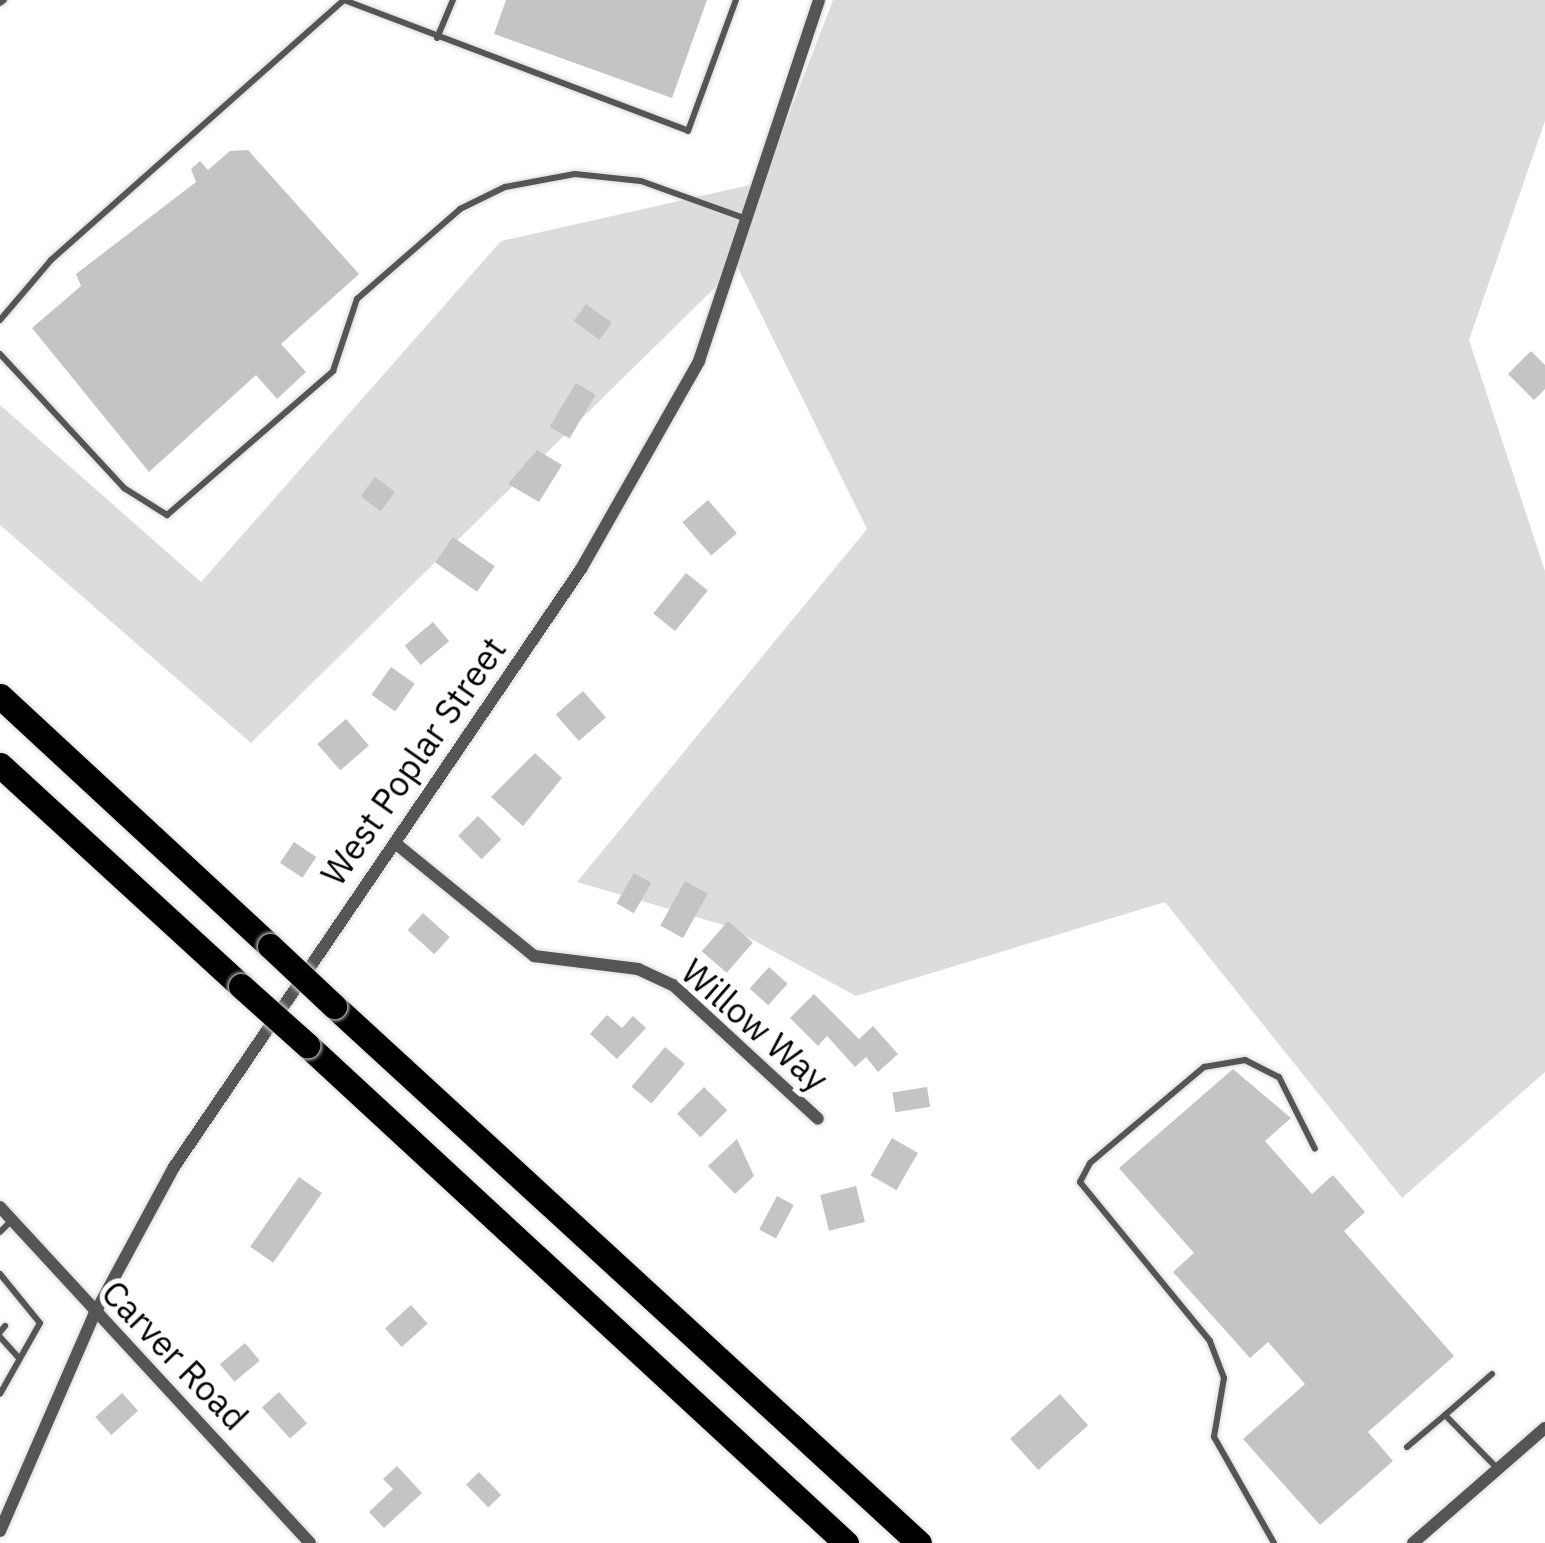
<!DOCTYPE html>
<html>
<head>
<meta charset="utf-8">
<style>
	body { margin:0 }
	#map { position:relative; width:1545px; height:1543px; overflow:hidden; background:#fff; font-family:"IBM Plex Sans",sans-serif }
	div>[style] { position:absolute }
	.green>* { inset:0; background:#dcdcdc }
	.building>* { inset:0; background:#c4c4c4; transform-origin:0 0 }
	.roads { filter:drop-shadow(0 0 2px #dbdbdb) drop-shadow(0 0 2px #dbdbdb) }
	.service>* { height:6px; margin:-3px; padding:0 3px; transform-origin:3px; border-radius:3px; background:#555 }
	.minor>* { height:12px; margin:-6px; padding:0 6px; transform-origin:6px; border-radius:6px; background:#555 }
	.motorway>* { height:25px; margin:-12.5px; padding:0 12.5px; transform-origin:12.5px; border-radius:12.5px; background:#000 }
	.bridges { filter:drop-shadow(0 0 2px #dbdbdb) drop-shadow(0 0 2px #dbdbdb) }
	.motorway-bridge>* { height:25px; margin:-12.5px; padding:0 12.5px; transform-origin:12.5px; border-radius:12.5px; background:#000 }
	span { translate:-50% -50%; white-space:nowrap; text-align:center; line-height:1.15; -webkit-text-stroke:10px #fff; paint-order:stroke }
	.street-label { font-size:35px; color:#000 }
</style>
</head>
<body>
<div id="map">
	<div class="green">
		<i style="clip-path:polygon(833px 0,1545px 0,1545px 121px,1469px 340px,1545px 571px,1545px 1072px,1402px 1198px,1165px 902px,856px 996px,727px 926px,577px 882px,867px 529px,737px 266px,251px 743px,0 525px,0 405px,201px 582px,501px 241px,763px 182px)"></i>
	</div>
	<div class="building">
		<i style="clip-path:polygon(506px 0,707px 0,672px 98px,494px 34px)"></i>
		<i style="clip-path:polygon(248px 150px,359px 274px,281px 344px,306px 372px,277px 399px,256px 375px,149px 472px,32px 328px,81px 286px,76px 274px,196px 182px,191px 169px,200px 161px,208px 170px,230px 151px)"></i>
		<i style="left:586px;top:304px;width:32px;height:21px;rotate:36deg"></i>
		<i style="clip-path:polygon(1531px 351px,1545px 365px,1545px 389px,1534px 400px,1508px 374px)"></i>
		<i style="left:576px;top:383px;width:23px;height:51px;rotate:31deg"></i>
		<i style="clip-path:polygon(537px 450px,562px 465px,539px 502px,508px 484px)"></i>
		<i style="left:375px;top:477px;width:25px;height:24px;rotate:37deg"></i>
		<i style="left:708px;top:500px;width:44px;height:34px;rotate:49deg"></i>
		<i style="left:453px;top:537px;width:51px;height:31px;rotate:35deg"></i>
		<i style="left:686px;top:573px;width:28px;height:52px;rotate:39deg"></i>
		<i style="left:433px;top:622px;width:25px;height:37px;rotate:50deg"></i>
		<i style="left:391px;top:667px;width:29px;height:34px;rotate:35deg"></i>
		<i style="left:583px;top:691px;width:35px;height:36px;rotate:49deg"></i>
		<i style="left:346px;top:719px;width:35px;height:38px;rotate:49deg"></i>
		<i style="clip-path:polygon(535px 753px,562px 778px,523px 826px,491px 797px)"></i>
		<i style="left:478px;top:816px;width:33px;height:28px;rotate:45deg"></i>
		<i style="left:294px;top:842px;width:27px;height:25px;rotate:34deg"></i>
		<i style="left:634px;top:873px;width:20px;height:35px;rotate:30deg"></i>
		<i style="left:685px;top:881px;width:26px;height:51px;rotate:29deg"></i>
		<i style="left:423px;top:913px;width:36px;height:23px;rotate:42deg"></i>
		<i style="left:728px;top:921px;width:33px;height:40px;rotate:41deg"></i>
		<i style="left:769px;top:967px;width:25px;height:29px;rotate:42deg"></i>
		<i style="clip-path:polygon(814px 994px,859px 1039px,873px 1026px,898px 1054px,878px 1072px,866px 1057px,855px 1067px,827px 1036px,818px 1046px,790px 1018px)"></i>
		<i style="clip-path:polygon(607px 1015px,622px 1028px,633px 1016px,646px 1028px,617px 1059px,590px 1034px)"></i>
		<i style="left:665px;top:1047px;width:26px;height:52px;rotate:40deg"></i>
		<i style="clip-path:polygon(1233px 1069px,1291px 1118px,1265px 1141px,1312px 1194px,1333px 1175px,1365px 1212px,1344px 1231px,1454px 1356px,1368px 1432px,1393px 1461px,1320px 1525px,1243px 1439px,1305px 1384px,1268px 1342px,1250px 1358px,1173px 1272px,1194px 1253px,1119px 1168px)"></i>
		<i style="left:704px;top:1087px;width:33px;height:38px;rotate:45deg"></i>
		<i style="left:927px;top:1087px;width:20px;height:35px;rotate:81deg"></i>
		<i style="left:892px;top:1138px;width:30px;height:43px;rotate:30deg"></i>
		<i style="clip-path:polygon(737px 1139px,754px 1176px,735px 1194px,708px 1166px)"></i>
		<i style="left:299px;top:1177px;width:28px;height:85px;rotate:35deg"></i>
		<i style="left:856px;top:1186px;width:37px;height:37px;rotate:76deg"></i>
		<i style="left:777px;top:1196px;width:19px;height:38px;rotate:28deg"></i>
		<i style="left:411px;top:1305px;width:25px;height:35px;rotate:48deg"></i>
		<i style="left:245px;top:1343px;width:23px;height:33px;rotate:50deg"></i>
		<i style="left:279px;top:1392px;width:42px;height:23px;rotate:48deg"></i>
		<i style="left:122px;top:1393px;width:24px;height:36px;rotate:48deg"></i>
		<i style="left:1060px;top:1394px;width:42px;height:67px;rotate:48deg"></i>
		<i style="clip-path:polygon(397px 1466px,422px 1493px,384px 1528px,369px 1512px,393px 1489px,383px 1479px)"></i>
		<i style="left:479px;top:1472px;width:32px;height:18px;rotate:46deg"></i>
	</div>
	<div class="roads">
		<div class="service">
			<i style="left:344px;top:0;width:368px;rotate:20.8deg"></i>
			<i style="left:688px;top:131px;width:140px;rotate:-69.9deg"></i>
			<i style="left:0;top:3px;width:5px;rotate:-37deg"></i>
			<i style="left:437px;top:38px;width:41px;rotate:-67.2deg"></i>
			<i style="left:0;top:320px;width:79px;rotate:-49.6deg"></i>
			<i style="left:51px;top:260px;width:392px;rotate:-41.6deg"></i>
			<i style="left:0;top:354px;width:183px;rotate:47.2deg"></i>
			<i style="left:124px;top:488px;width:51px;rotate:32.1deg"></i>
			<i style="left:167px;top:515px;width:220px;rotate:-40.9deg"></i>
			<i style="left:333px;top:371px;width:76px;rotate:-71.6deg"></i>
			<i style="left:357px;top:299px;width:137px;rotate:-41.1deg"></i>
			<i style="left:460px;top:209px;width:50px;rotate:-26.1deg"></i>
			<i style="left:505px;top:187px;width:71px;rotate:-10.5deg"></i>
			<i style="left:575px;top:174px;width:66px;rotate:6.1deg"></i>
			<i style="left:641px;top:181px;width:106px;rotate:19.8deg"></i>
			<i style="left:0;top:1232px;width:16px;rotate:-45deg"></i>
			<i style="left:0;top:1274px;width:63px;rotate:50.8deg"></i>
			<i style="left:40px;top:1323px;width:81px;rotate:119.4deg"></i>
			<i style="left:0;top:1332px;width:8px;rotate:-50deg"></i>
			<i style="left:0;top:1337px;width:27px;rotate:48deg"></i>
			<i style="left:1492px;top:1374px;width:62px;rotate:138.9deg"></i>
			<i style="left:1445px;top:1415px;width:74px;rotate:45.5deg"></i>
			<i style="left:1407px;top:1447px;width:50px;rotate:-40.1deg"></i>
			<i style="left:1274px;top:1543px;width:122px;rotate:-119.5deg"></i>
			<i style="left:1214px;top:1437px;width:60px;rotate:-80.4deg"></i>
			<i style="left:1224px;top:1378px;width:40px;rotate:-111deg"></i>
			<i style="left:1210px;top:1341px;width:205px;rotate:-129.3deg"></i>
			<i style="left:1080px;top:1182px;width:21px;rotate:-62deg"></i>
			<i style="left:1090px;top:1163px;width:149px;rotate:-40.1deg"></i>
			<i style="left:1204px;top:1067px;width:42px;rotate:-9.7deg"></i>
			<i style="left:1245px;top:1060px;width:38px;rotate:27deg"></i>
			<i style="left:1279px;top:1077px;width:80px;rotate:63.4deg"></i>
		</div>
		<div class="minor">
			<i style="left:395px;top:843px;width:179px;rotate:39.1deg"></i>
			<i style="left:534px;top:956px;width:105px;rotate:7.1deg"></i>
			<i style="left:638px;top:969px;width:38px;rotate:25deg"></i>
			<i style="left:673px;top:985px;width:197px;rotate:42.7deg"></i>
			<i style="left:0;top:1207px;width:457px;rotate:47.3deg"></i>
			<i style="left:0;top:1531px;width:236px;rotate:-66.5deg"></i>
			<i style="left:94px;top:1315px;width:168px;rotate:-61.6deg"></i>
			<i style="left:174px;top:1167px;width:723px;rotate:-55.76deg"></i>
			<i style="left:581px;top:569px;width:239px;rotate:-60.4deg"></i>
			<i style="left:699px;top:361px;width:380px;rotate:-71.6deg"></i>
			<i style="left:1413px;top:1543px;width:175px;rotate:-41.1deg"></i>
		</div>
		<div class="motorway">
			<i style="left:0;top:696px;width:368px;rotate:42.8deg"></i>
			<i style="left:0;top:765px;width:327px;rotate:42.5deg"></i>
			<i style="left:334px;top:1006px;width:794px;rotate:42.55deg"></i>
			<i style="left:307px;top:1045px;width:734px;rotate:42.74deg"></i>
		</div>
	</div>
	<div class="bridges">
		<div class="motorway-bridge">
			<i style="left:270px;top:946px;width:88px;rotate:43.2deg"></i>
			<i style="left:241px;top:986px;width:89px;rotate:41.8deg"></i>
		</div>
	</div>
	<div class="street-label">
		<span style="left:413px;top:761px;rotate:-55deg">West Poplar Street</span>
		<span style="left:755px;top:1025px;rotate:41deg">Willow Way</span>
		<span style="left:175px;top:1355px;rotate:46deg">Carver Road</span>
	</div>
</div>
</body>
</html>
